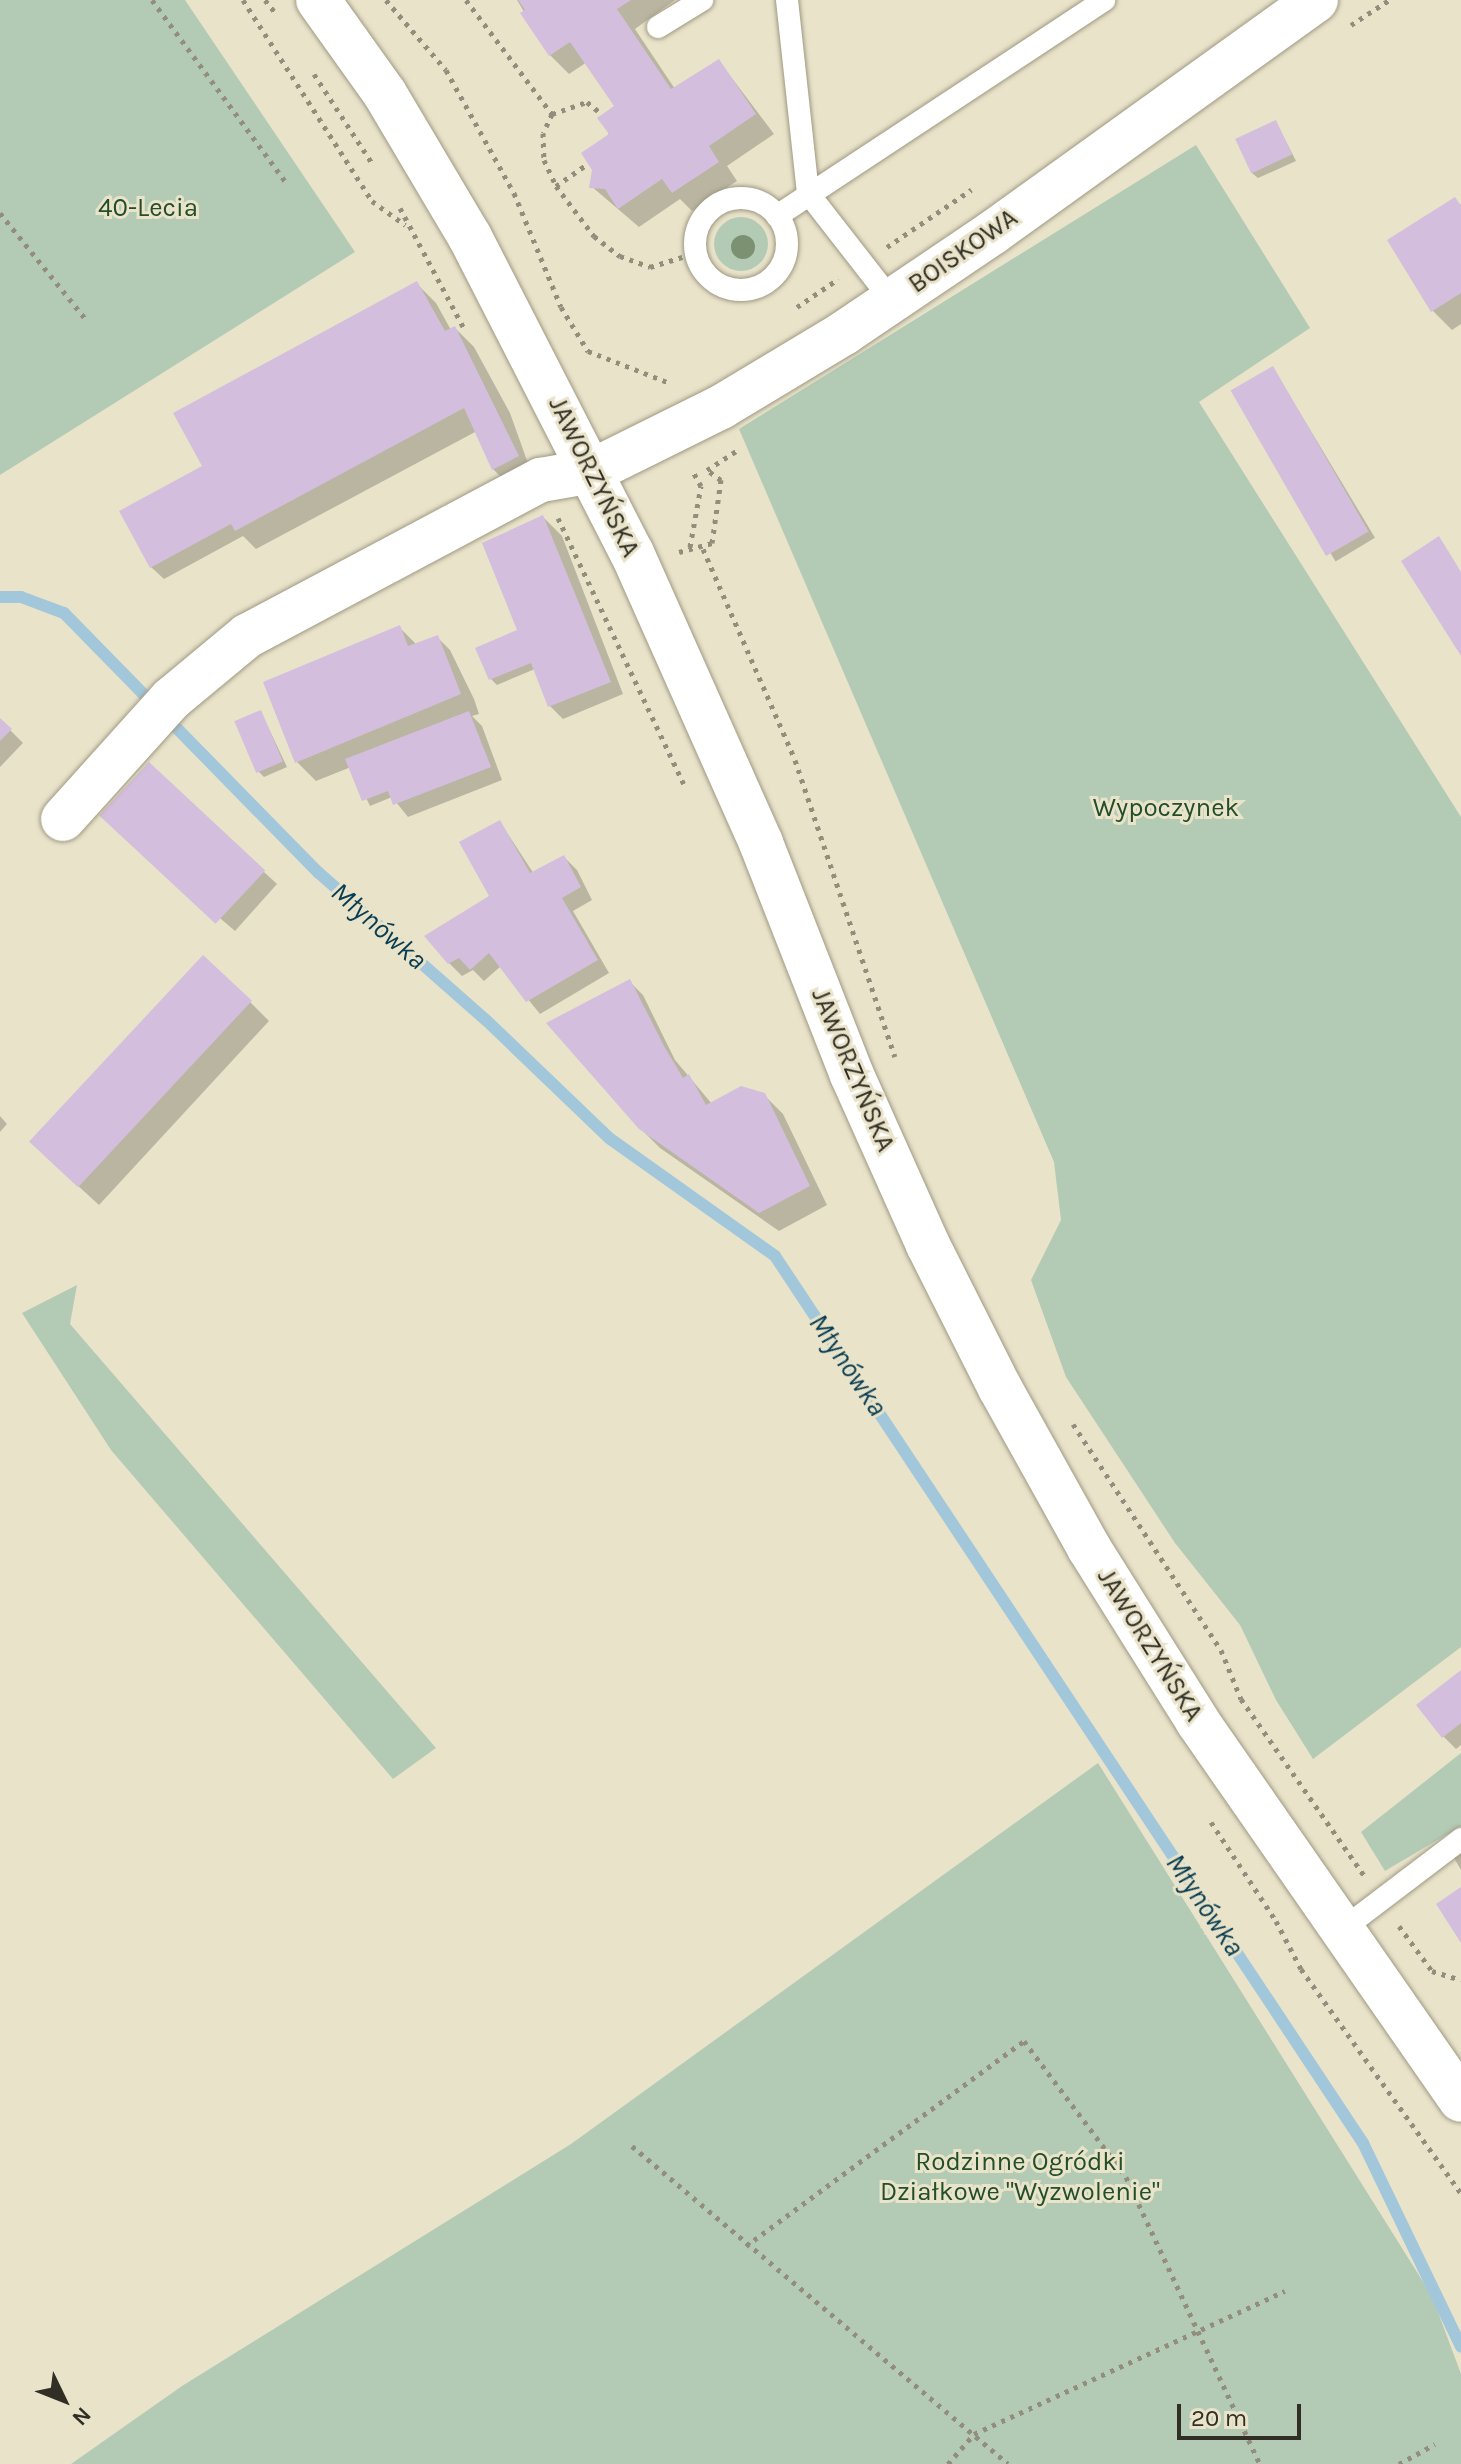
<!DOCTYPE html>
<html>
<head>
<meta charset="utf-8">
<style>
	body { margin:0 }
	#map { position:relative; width:1461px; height:2464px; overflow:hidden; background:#e9e3ca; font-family:Karla,sans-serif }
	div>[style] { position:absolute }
	.green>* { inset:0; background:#b3cbb5 }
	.round { border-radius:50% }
	.shadow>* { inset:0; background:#0003; transform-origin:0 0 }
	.stream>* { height:12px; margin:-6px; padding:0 6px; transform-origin:6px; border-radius:6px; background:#a2c7db }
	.building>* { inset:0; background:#d4bedd; transform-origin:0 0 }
	.path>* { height:5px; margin-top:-2.5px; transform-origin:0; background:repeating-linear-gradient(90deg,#938e7c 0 4px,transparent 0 10px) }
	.roads { filter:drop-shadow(0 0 2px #9f9982) drop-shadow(0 0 2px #9f9982) }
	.lane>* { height:22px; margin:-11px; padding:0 11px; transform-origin:11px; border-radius:11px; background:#fff }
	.lane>.ring { margin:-11px; padding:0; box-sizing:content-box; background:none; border:22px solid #fff; border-radius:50% }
	.street>* { height:44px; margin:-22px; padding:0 22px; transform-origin:22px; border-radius:22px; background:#fff }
	.secondary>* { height:44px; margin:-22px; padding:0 22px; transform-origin:22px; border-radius:22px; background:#fff }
	.trees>* { width:24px; height:24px; margin:-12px; border-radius:50%; background:#7c9171 }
	span { translate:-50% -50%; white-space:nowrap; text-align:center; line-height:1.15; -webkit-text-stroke:6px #e9e3ca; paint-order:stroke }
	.park-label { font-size:26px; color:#224e29 }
	.street-label { font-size:26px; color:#312f25 }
	.water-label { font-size:28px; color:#083c51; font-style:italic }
	.north { position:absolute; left:24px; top:2360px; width:80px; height:80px; -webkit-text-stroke:6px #e9e3ca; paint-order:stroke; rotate:133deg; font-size:22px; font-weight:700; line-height:32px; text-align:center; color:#312f25 }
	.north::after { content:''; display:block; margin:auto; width:28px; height:36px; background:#312f25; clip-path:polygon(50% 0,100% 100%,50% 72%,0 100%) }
	.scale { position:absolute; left:1177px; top:2404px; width:124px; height:36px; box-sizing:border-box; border:4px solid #312f25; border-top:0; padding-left:10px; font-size:24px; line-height:28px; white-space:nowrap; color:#312f25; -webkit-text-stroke:6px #e9e3ca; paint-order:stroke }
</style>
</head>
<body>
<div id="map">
	<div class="green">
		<i style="clip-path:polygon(0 0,185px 0,355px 252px,0 475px)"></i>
		<i style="clip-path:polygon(1196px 145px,1310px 328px,1199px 402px,1461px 817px,1461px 1647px,1313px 1759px,1276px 1700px,1240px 1625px,1175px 1543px,1066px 1377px,1031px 1280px,1061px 1220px,1054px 1162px,739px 429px)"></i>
		<i class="round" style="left:714px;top:217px;width:54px;height:54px"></i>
		<i style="clip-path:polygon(77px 1285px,70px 1324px,436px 1748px,393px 1779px,111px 1450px,22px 1313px)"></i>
		<i style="clip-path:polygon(1461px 1753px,1461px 1826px,1385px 1871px,1361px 1832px)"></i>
		<i style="clip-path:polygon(1098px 1763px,1432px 2296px,1461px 2374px,1461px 2464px,71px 2464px,182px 2386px,571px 2144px)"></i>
	</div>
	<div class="shadow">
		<i style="clip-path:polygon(517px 0,675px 0,635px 29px,675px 89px,719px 61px,774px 134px,727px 166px,737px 181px,692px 211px,680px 199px,639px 227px,591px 186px,617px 107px,587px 62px,569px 74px,550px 55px)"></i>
		<i style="clip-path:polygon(1276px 122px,1296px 161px,1258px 178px,1252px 173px)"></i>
		<i style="clip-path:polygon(1455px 200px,1461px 205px,1461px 324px,1452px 330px,1433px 311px)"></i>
		<i style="clip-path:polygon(417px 284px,436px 303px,451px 330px,455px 328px,474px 347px,510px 413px,530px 469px,506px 482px,493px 469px,477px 431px,256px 549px,243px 536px,164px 579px,151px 567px,204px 468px)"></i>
		<i style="left:1273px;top:368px;width:198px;height:46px;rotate:59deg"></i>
		<i style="clip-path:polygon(543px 517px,562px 536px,623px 694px,563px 719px,550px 706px,535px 669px,497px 685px,491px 679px,517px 633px)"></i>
		<i style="clip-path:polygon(400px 628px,417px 645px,437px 637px,450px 650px,474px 699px,479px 714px,472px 716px,482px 726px,502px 780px,408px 817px,392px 797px,370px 806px,351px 767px,316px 781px,297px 762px)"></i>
		<i style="clip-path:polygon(261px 712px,287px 767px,264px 777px,258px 771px)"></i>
		<i style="clip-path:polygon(0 720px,23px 743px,0 767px)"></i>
		<i style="clip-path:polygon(500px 822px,534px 874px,564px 857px,577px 870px,592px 900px,573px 911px,609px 973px,540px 1014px,501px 966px,484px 981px,473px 970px,462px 976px,449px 963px,492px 897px)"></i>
		<i style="clip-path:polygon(114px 827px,264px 872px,277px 884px,235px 931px)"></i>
		<i style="clip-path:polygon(630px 982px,643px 995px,675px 1060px,712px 1104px,764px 1095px,783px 1114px,827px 1205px,779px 1231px,660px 1148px,640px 1128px)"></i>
		<i style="clip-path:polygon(250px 1002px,269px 1021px,99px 1205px,51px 1161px)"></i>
		<i style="clip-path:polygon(0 1116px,7px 1124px,0 1132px)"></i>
		<i style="clip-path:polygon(1461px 1673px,1461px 1745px,1456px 1749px,1443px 1736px)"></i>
		<i style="clip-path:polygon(1461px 1854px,1461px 1870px,1454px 1858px)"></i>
	</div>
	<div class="stream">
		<i style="left:0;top:597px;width:21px"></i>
		<i style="left:21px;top:597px;width:46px;rotate:20.4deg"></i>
		<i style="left:64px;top:613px;width:364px;rotate:45.6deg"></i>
		<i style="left:319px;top:873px;width:222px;rotate:41.4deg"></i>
		<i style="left:486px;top:1020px;width:170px;rotate:43.8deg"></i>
		<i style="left:609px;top:1138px;width:204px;rotate:35.4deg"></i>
		<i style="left:775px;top:1256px;width:1064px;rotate:56.46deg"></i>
		<i style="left:1363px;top:2143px;width:226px;rotate:64.3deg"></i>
	</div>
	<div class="building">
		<i style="clip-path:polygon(518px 0,631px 0,617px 9px,671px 89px,719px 59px,756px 114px,709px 146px,719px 162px,672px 193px,662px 179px,618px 209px,605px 189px,589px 188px,592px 170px,581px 153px,609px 134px,597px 118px,614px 106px,570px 42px,549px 56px,520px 13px,525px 10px)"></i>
		<i style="left:1276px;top:120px;width:38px;height:45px;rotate:65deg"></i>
		<i style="clip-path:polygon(1455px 197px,1461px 206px,1461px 293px,1431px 312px,1387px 240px)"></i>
		<i style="clip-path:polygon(417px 281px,445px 331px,455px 326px,519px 456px,492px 470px,464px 408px,235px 531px,231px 524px,150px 568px,119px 511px,202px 466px,173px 413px)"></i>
		<i style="left:1273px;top:366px;width:191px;height:49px;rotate:60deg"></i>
		<i style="clip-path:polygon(543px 515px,611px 682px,548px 707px,531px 663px,489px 680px,475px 648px,517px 630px,482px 543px)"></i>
		<i style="clip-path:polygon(1439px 536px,1461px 572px,1461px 656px,1401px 561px)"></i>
		<i style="clip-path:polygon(400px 625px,408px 646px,438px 635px,461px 694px,295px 763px,263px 682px)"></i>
		<i style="left:261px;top:710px;width:56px;height:29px;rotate:67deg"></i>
		<i style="clip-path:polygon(469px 711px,491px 767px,393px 805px,388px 791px,362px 801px,345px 759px)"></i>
		<i style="clip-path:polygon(0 718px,12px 729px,0 741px)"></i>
		<i style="left:149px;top:762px;width:159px;height:73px;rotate:43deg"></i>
		<i style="clip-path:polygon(500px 820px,530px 873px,564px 855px,581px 887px,562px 898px,598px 960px,526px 1002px,489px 953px,470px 970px,459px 958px,448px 964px,424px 936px,489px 896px,459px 842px)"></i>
		<i style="left:203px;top:955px;width:67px;height:255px;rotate:43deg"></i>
		<i style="clip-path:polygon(630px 979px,664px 1046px,683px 1078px,689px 1074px,706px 1105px,741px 1086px,765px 1093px,810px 1186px,759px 1213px,639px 1129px,546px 1023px)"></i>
		<i style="clip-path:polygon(1461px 1670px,1461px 1723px,1442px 1738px,1416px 1705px)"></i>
		<i style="clip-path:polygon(1461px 1887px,1461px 1943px,1436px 1904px)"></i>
	</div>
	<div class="path">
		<i style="left:152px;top:0;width:228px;rotate:53.7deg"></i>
		<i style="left:243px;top:0;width:239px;rotate:57.3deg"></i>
		<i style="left:372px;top:201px;width:41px;rotate:36deg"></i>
		<i style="left:265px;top:0;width:19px;rotate:51deg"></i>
		<i style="left:386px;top:0;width:92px;rotate:49.4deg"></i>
		<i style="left:446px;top:70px;width:141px;rotate:61.1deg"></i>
		<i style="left:514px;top:193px;width:123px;rotate:67.6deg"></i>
		<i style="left:561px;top:307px;width:52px;rotate:58.5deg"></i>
		<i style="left:588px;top:351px;width:85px;rotate:21.4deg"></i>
		<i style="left:466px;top:0;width:143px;rotate:53deg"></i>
		<i style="left:552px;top:114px;width:37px;rotate:-19deg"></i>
		<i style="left:587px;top:102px;width:19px;rotate:39deg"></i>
		<i style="left:1351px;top:25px;width:45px;rotate:-33.3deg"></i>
		<i style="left:314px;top:74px;width:106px;rotate:56.9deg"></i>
		<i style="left:552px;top:114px;width:21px;rotate:115deg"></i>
		<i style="left:543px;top:133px;width:27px;rotate:88deg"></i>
		<i style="left:544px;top:160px;width:29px;rotate:65deg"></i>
		<i style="left:556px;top:186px;width:39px;rotate:-35deg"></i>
		<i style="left:556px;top:186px;width:63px;rotate:52.8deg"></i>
		<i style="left:594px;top:236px;width:33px;rotate:38deg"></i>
		<i style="left:620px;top:256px;width:32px;rotate:20deg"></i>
		<i style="left:650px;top:267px;width:47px;rotate:-17.3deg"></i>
		<i style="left:400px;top:208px;width:138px;rotate:62deg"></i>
		<i style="left:0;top:213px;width:139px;rotate:51.1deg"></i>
		<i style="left:887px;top:247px;width:102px;rotate:-34.2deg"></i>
		<i style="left:797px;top:307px;width:50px;rotate:-34.3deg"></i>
		<i style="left:707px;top:470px;width:37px;rotate:-33deg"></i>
		<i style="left:558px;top:518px;width:294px;rotate:64.7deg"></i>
		<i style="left:690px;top:547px;width:62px;rotate:-79.8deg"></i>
		<i style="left:701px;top:486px;width:18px;rotate:-119deg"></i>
		<i style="left:703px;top:549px;width:230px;rotate:66.4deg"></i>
		<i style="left:795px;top:760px;width:313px;rotate:71.4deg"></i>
		<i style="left:679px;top:552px;width:34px;rotate:-15deg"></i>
		<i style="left:712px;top:543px;width:64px;rotate:-81.9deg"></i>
		<i style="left:721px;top:480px;width:19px;rotate:-144deg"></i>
		<i style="left:1073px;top:1424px;width:270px;rotate:56.8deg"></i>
		<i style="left:1221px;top:1650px;width:53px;rotate:67.8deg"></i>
		<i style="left:1241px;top:1699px;width:215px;rotate:55.1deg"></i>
		<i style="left:1211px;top:1822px;width:118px;rotate:56.7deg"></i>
		<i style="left:1276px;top:1921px;width:54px;rotate:62.5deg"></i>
		<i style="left:1301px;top:1969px;width:275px;rotate:54.5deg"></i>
		<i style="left:1399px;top:1926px;width:56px;rotate:53.7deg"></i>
		<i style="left:1432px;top:1971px;width:30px;rotate:17deg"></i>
		<i style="left:632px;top:2146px;width:492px;rotate:40.2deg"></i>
		<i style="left:746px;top:2246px;width:345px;rotate:-36.4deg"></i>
		<i style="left:1024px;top:2041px;width:170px;rotate:53.1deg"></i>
		<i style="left:1126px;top:2177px;width:317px;rotate:65deg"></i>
		<i style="left:948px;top:2464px;width:40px;rotate:-49deg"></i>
		<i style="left:974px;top:2434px;width:342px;rotate:-24.7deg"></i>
		<i style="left:1399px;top:2464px;width:41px;rotate:-29.1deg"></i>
	</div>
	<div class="roads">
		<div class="lane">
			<i style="left:787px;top:0;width:194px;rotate:83.8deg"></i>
			<i style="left:808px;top:193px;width:137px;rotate:52.1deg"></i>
			<i style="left:658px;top:27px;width:52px;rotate:-31.5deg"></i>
			<i class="ring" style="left:695px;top:198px;width:70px;height:70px"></i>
			<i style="left:777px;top:216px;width:392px;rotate:-33.4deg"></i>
			<i style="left:1340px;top:1931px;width:152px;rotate:-37.2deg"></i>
		</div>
		<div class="street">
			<i style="left:63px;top:819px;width:161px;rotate:-48deg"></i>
			<i style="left:171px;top:699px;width:99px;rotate:-39.7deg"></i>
			<i style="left:247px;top:636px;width:333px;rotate:-28deg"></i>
			<i style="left:541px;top:480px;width:52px;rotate:-10deg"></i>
			<i style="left:592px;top:471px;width:144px;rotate:-26.4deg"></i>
			<i style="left:721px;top:407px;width:144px;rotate:-31deg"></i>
			<i style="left:844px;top:333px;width:179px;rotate:-34deg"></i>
			<i style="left:992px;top:233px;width:399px;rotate:-35.7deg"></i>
		</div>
		<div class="secondary">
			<i style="left:318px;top:0;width:115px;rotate:54.5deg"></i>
			<i style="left:385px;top:94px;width:166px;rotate:59.3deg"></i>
			<i style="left:470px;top:237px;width:355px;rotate:62.9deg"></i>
			<i style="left:632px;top:553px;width:317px;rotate:66deg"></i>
			<i style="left:761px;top:843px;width:249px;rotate:68.6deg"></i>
			<i style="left:852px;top:1075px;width:186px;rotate:65.9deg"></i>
			<i style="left:928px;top:1245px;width:160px;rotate:63.3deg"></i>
			<i style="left:1000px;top:1388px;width:183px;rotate:60.9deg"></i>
			<i style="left:1089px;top:1548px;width:205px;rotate:57.9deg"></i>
			<i style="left:1198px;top:1722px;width:460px;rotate:55.2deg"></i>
		</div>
	</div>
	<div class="trees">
		<i style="left:743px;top:247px"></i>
	</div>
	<div class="park-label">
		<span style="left:148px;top:208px">40-Lecia</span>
		<span style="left:1166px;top:808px">Wypoczynek</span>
		<span style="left:1020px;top:2177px">Rodzinne Ogródki<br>Działkowe "Wyzwolenie"</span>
	</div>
	<div class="street-label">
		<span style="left:963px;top:251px;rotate:-35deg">BOISKOWA</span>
		<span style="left:594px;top:477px;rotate:64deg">JAWORZYŃSKA</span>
		<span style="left:853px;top:1070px;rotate:67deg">JAWORZYŃSKA</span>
		<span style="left:1150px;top:1645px;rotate:58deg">JAWORZYŃSKA</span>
	</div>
	<div class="water-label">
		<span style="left:379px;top:926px;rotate:41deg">Młynówka</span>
		<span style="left:848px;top:1365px;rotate:56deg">Młynówka</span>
		<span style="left:1205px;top:1905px;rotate:56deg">Młynówka</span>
	</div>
	<div class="north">N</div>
	<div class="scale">20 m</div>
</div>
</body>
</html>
